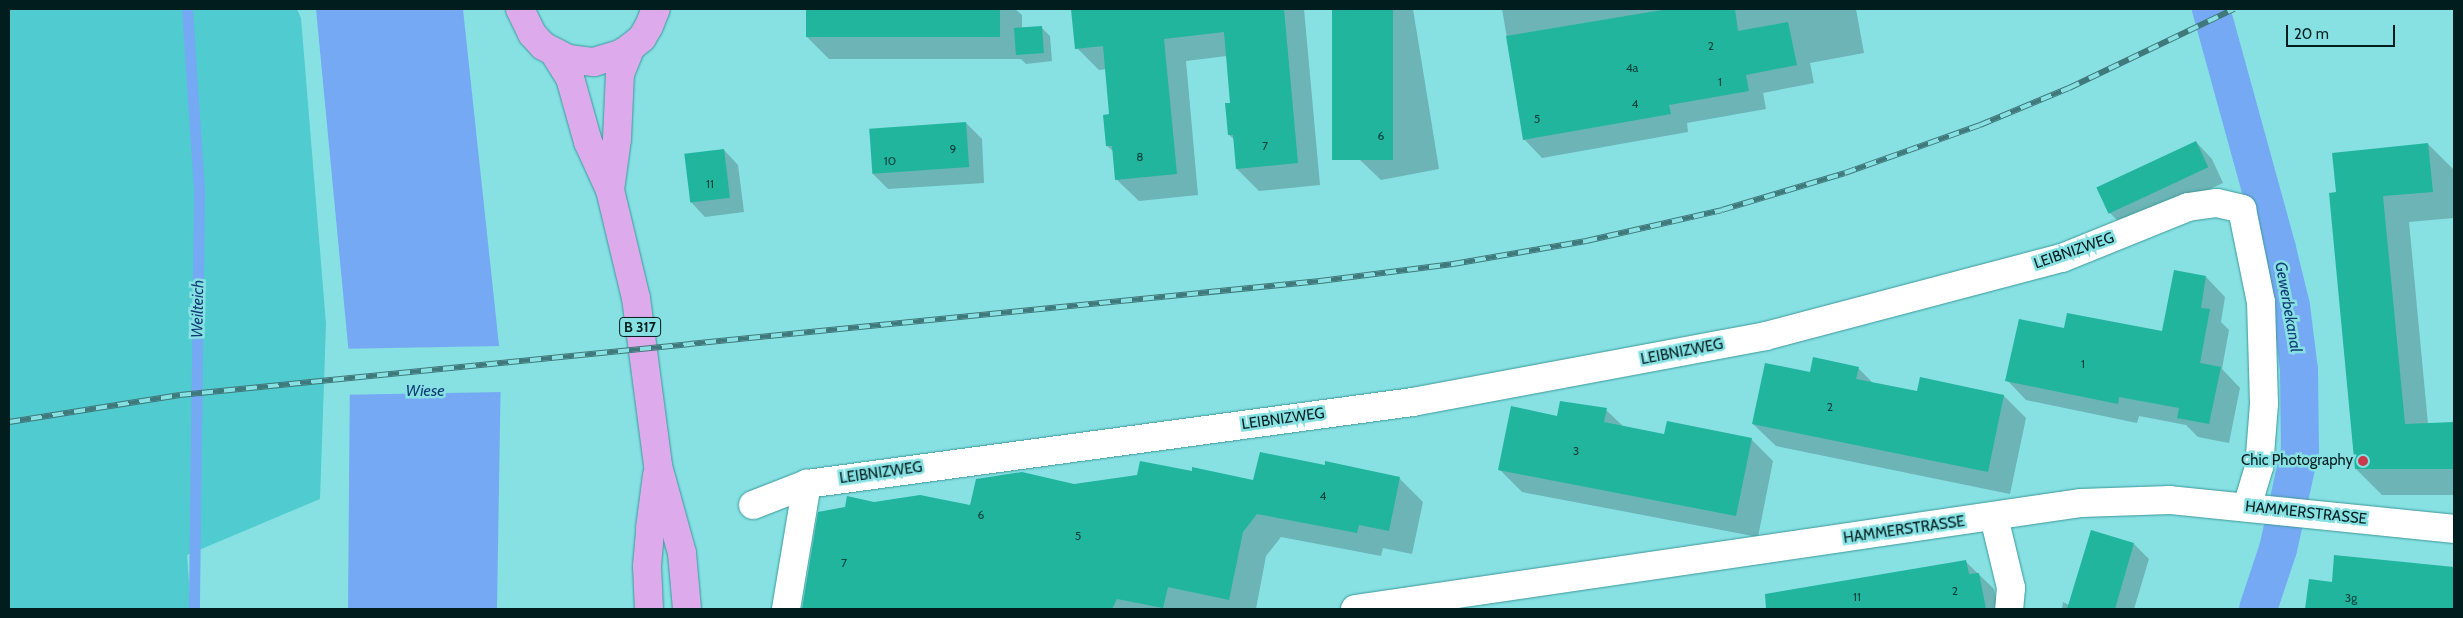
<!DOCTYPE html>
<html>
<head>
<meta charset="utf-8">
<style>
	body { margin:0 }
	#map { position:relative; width:2463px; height:618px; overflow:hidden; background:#87e1e3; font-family:Cabin,sans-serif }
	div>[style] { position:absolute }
	.green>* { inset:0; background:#50cbcf }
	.water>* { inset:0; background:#76a9f3 }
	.pier>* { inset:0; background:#87e1e3; transform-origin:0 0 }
	.shadow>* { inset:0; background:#0003 }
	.stream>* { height:11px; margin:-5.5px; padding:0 5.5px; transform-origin:5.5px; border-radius:5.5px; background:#76a9f3 }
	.canal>* { height:38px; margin:-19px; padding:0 19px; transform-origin:19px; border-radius:19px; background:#76a9f3 }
	.building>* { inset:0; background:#21b59d; transform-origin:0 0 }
	.roads { filter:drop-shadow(0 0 1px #3c989b) drop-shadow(0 0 1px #3c989b) }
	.street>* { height:28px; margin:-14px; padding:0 14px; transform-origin:14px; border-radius:14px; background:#fff }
	.primary>* { height:28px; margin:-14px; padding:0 14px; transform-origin:14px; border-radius:14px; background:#ddabec }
	.rail>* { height:5.5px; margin-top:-2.75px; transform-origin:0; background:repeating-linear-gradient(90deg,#87e1e3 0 11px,#40797b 0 22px); box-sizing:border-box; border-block:1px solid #40797b }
	.dots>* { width:14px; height:14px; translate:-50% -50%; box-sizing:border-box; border:2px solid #87e1e3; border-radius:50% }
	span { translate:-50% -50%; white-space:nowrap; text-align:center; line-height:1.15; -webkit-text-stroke:5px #87e1e3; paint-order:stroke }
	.number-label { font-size:12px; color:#09433e }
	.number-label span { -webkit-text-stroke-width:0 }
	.shield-label span { padding:1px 4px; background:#87e1e3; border:1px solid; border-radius:4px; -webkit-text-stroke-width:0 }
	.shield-label { font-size:14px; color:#011d1e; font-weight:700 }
	.street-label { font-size:15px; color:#011d1e }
	.poi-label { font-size:15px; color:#011d1e }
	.right { translate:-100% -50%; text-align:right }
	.water-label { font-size:16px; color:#123c76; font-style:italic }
	.frame { position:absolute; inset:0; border:10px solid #011d1e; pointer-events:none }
	.scale { position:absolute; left:2286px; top:25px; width:109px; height:22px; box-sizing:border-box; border:2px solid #011d1e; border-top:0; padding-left:6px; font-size:15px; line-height:18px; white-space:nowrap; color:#011d1e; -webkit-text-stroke:4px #87e1e3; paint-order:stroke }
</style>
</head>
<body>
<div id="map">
	<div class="green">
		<i style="clip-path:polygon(9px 9px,297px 9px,301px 18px,326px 324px,320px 499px,187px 555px,191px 609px,9px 609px)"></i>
	</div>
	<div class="water">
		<i style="clip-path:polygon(316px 9px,463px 9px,501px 364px,497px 609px,348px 609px,350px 366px)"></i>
	</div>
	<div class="pier">
		<i style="left:502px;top:346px;width:46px;height:156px;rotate:89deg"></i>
	</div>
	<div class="shadow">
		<i style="clip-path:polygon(807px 9px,1015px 9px,1022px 15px,1022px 29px,1041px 27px,1050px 36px,1052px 61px,1026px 64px,1021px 59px,829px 59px,807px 37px)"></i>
		<i style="clip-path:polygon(1072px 9px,1304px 9px,1320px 185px,1259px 191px,1237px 169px,1235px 140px,1229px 135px,1231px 104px,1227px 56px,1186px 61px,1198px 195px,1139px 201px,1116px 179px,1114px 152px,1107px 146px,1110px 116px,1106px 69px,1099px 70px,1077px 48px)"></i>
		<i style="clip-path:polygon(1333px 9px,1413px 9px,1439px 169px,1381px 180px,1358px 158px)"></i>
		<i style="clip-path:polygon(1502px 9px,1856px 9px,1864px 53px,1810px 63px,1814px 83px,1763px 93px,1766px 109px,1687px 123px,1688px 132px,1542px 158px,1524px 139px)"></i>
		<i style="clip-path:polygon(966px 123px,982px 139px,984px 183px,888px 189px,872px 173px)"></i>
		<i style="clip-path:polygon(2196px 142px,2212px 159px,2223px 183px,2125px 228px,2109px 212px,2098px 187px)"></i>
		<i style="clip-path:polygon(2428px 144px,2454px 170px,2454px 218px,2409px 222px,2428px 424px,2454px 424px,2454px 495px,2382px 495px,2356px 469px,2338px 194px)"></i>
		<i style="clip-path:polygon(724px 150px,738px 165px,744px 212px,705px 217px,691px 202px)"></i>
		<i style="clip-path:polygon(2206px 277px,2225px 297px,2221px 322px,2229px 330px,2222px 369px,2240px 388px,2229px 443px,2198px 437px,2186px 425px,2139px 416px,2137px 423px,2026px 400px,2007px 380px,2065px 330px,2163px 332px)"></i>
		<i style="clip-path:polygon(1858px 368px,1873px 383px,1918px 393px,2004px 396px,2026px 418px,2010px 494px,1776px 446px,1753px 424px,1811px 374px)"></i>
		<i style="clip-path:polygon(1606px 410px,1624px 427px,1665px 435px,1751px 439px,1773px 461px,1758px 537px,1522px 492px,1500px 470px,1558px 417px)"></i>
		<i style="clip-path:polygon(1326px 466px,1399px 478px,1423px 502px,1412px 554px,1383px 548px,1381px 556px,1281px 537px,1266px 556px,1256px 609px,803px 609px,819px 513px,874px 504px,971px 506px,1074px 485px,1193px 472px,1254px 481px)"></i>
		<i style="clip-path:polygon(2134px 544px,2149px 559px,2134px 609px,2062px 609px,2063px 602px,2069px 605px)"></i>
		<i style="clip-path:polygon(1966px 562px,1994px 589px,1998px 609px,1823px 609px,1819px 586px)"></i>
		<i style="clip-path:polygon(2418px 568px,2454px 572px,2454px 609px,2307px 609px,2310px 581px,2333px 583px)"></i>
	</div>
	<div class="stream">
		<i style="left:187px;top:9px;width:183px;rotate:86.2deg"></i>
		<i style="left:199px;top:192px;width:417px;rotate:90.7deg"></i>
	</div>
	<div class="canal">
		<i style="left:2211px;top:9px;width:249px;rotate:74.6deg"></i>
		<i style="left:2277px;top:249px;width:59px;rotate:76.2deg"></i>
		<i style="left:2291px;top:306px;width:64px;rotate:82.9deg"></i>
		<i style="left:2299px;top:370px;width:80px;rotate:89.3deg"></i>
		<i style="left:2300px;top:450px;width:101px;rotate:102.5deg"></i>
		<i style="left:2278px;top:549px;width:63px;rotate:108.4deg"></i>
	</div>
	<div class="building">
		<i style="left:806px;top:9px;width:194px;height:28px"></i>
		<i style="clip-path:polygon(1071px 9px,1284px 9px,1298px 163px,1236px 169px,1233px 135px,1228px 135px,1225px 103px,1230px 103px,1224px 32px,1164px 39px,1177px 174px,1115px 180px,1112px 146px,1106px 146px,1103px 115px,1109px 114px,1103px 46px,1075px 49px)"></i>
		<i style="left:1332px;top:9px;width:61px;height:151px"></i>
		<i style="clip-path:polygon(1668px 9px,1735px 9px,1738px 31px,1788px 22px,1797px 65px,1746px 75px,1749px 91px,1669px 105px,1671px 114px,1523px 140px,1506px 36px)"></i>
		<i style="left:1042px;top:26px;width:27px;height:28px;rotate:86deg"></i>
		<i style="left:966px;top:122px;width:45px;height:97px;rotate:86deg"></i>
		<i style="left:2196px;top:141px;width:29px;height:110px;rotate:65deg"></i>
		<i style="clip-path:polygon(2428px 143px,2433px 192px,2383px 196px,2405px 424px,2454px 422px,2454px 469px,2355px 469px,2329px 193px,2336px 192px,2332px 153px)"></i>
		<i style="left:724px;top:149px;width:49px;height:40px;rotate:83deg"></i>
		<i style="clip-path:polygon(2174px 270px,2206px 276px,2201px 308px,2210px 309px,2200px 363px,2221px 367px,2209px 424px,2177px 418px,2179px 408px,2119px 397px,2118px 404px,2005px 381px,2019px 319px,2064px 328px,2067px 313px,2162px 331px)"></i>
		<i style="clip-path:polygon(1813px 357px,1859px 367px,1856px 379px,1917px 391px,1920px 377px,2004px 395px,1988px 472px,1752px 424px,1765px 363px,1810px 372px)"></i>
		<i style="clip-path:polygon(1560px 401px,1607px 408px,1604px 422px,1664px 434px,1667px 421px,1752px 438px,1736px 516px,1498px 470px,1511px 406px,1557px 416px)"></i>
		<i style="clip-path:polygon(1260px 452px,1325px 465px,1325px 461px,1400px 477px,1389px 531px,1359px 525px,1357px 533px,1257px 514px,1243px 532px,1229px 600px,1168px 587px,1163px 608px,1117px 599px,1112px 609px,802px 609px,818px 512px,845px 507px,847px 496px,874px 502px,920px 495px,970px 505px,976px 479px,1022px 472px,1074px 484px,1137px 475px,1140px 461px,1192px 471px,1192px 467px,1253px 480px)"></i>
		<i style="clip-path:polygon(2091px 530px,2134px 543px,2115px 609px,2067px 609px)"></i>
		<i style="clip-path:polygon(2334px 555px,2454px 567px,2454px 609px,2305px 609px,2309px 579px,2332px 582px)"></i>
		<i style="clip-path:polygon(1966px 560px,1969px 574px,1979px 573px,1986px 609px,1766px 609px,1765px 594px)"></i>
	</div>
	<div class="roads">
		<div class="street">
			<i style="left:753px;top:505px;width:58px;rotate:-21.3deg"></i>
			<i style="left:807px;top:484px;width:612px;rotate:-7.71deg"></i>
			<i style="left:1413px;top:402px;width:359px;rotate:-10.6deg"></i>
			<i style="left:1766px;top:336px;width:306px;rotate:-14.8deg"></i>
			<i style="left:2062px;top:258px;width:136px;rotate:-22deg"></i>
			<i style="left:2188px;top:207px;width:29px;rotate:-8deg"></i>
			<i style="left:2217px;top:203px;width:26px;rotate:13deg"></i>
			<i style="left:2242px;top:209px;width:95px;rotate:78.5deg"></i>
			<i style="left:2261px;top:302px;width:102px;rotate:88.3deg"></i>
			<i style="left:2264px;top:404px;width:63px;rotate:94.5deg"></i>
			<i style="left:2259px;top:467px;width:42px;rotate:106.7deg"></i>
			<i style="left:1994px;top:517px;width:73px;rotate:76.5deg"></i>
			<i style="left:2011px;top:588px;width:21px;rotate:95deg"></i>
			<i style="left:786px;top:609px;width:127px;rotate:-80.5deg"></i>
			<i style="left:1355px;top:609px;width:734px;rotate:-8.31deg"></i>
			<i style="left:2081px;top:503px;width:89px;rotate:-1.9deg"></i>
			<i style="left:2170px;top:500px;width:285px;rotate:5.8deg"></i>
		</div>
		<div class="primary">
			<i style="left:520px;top:9px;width:28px;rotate:64deg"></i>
			<i style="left:532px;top:34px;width:16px;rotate:47deg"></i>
			<i style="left:543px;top:46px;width:28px;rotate:27deg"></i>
			<i style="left:568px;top:59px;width:26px;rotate:7deg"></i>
			<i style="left:594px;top:62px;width:27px;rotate:-17deg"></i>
			<i style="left:620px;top:54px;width:13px;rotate:-32deg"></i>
			<i style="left:631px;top:47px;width:14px;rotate:-39deg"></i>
			<i style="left:642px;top:38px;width:14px;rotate:-60deg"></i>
			<i style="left:649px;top:26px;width:18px;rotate:-68deg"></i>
			<i style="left:555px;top:54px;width:28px;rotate:58deg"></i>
			<i style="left:570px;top:78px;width:66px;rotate:74.3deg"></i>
			<i style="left:588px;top:142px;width:53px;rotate:65.4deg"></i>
			<i style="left:610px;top:190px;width:111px;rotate:76.5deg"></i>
			<i style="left:636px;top:298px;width:169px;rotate:82.5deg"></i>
			<i style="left:658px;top:466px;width:90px;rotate:74.6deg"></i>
			<i style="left:682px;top:553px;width:56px;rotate:84.9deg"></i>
			<i style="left:610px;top:190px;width:51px;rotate:-82.2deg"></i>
			<i style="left:617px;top:139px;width:65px;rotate:-87.4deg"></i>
			<i style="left:620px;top:74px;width:29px;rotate:-68deg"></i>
			<i style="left:649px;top:609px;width:43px;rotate:-92.7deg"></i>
			<i style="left:647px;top:566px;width:38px;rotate:-85deg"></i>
			<i style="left:650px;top:528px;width:53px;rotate:-82.5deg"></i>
		</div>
	</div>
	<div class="rail">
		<i style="left:9px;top:422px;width:173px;rotate:-9deg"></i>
		<i style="left:180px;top:395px;width:1146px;rotate:-5.71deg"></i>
		<i style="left:1320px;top:281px;width:134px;rotate:-7.3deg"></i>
		<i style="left:1453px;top:264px;width:135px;rotate:-9.8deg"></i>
		<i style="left:1586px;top:241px;width:139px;rotate:-12.8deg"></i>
		<i style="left:1722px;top:210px;width:128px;rotate:-16.7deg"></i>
		<i style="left:1845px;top:173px;width:143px;rotate:-19.6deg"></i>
		<i style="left:1980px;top:125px;width:96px;rotate:-22.6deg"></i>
		<i style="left:2069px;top:88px;width:183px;rotate:-25.6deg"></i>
	</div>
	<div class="dots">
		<i style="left:2363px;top:461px;background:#ca3a4d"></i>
	</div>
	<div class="number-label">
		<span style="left:1711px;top:46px">2</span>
		<span style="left:1632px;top:68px">4a</span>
		<span style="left:1720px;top:82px">1</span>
		<span style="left:1635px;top:104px">4</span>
		<span style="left:1537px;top:119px">5</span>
		<span style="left:1381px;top:136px">6</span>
		<span style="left:1265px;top:146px">7</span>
		<span style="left:953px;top:149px">9</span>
		<span style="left:1140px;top:157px">8</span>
		<span style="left:890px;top:161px">10</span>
		<span style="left:710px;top:184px">11</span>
		<span style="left:2083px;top:364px">1</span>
		<span style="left:1830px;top:407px">2</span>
		<span style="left:1576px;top:451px">3</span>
		<span style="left:1323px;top:496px">4</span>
		<span style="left:981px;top:515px">6</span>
		<span style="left:1078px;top:536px">5</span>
		<span style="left:844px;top:563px">7</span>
		<span style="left:1955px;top:591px">2</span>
		<span style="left:1857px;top:597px">11</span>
		<span style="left:2351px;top:598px">3g</span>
	</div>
	<div class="shield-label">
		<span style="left:640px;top:327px">B 317</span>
	</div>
	<div class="street-label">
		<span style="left:2074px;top:251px;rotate:-19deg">LEIBNIZWEG</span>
		<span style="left:1682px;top:352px;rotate:-11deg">LEIBNIZWEG</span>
		<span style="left:1283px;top:419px;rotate:-8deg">LEIBNIZWEG</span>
		<span style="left:881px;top:473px;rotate:-8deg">LEIBNIZWEG</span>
		<span style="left:2306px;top:513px;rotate:6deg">HAMMERSTRASSE</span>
		<span style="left:1904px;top:530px;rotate:-8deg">HAMMERSTRASSE</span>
	</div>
	<div class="poi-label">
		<span class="right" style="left:2353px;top:461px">Chic Photography</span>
	</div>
	<div class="water-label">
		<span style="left:2288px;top:307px;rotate:80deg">Gewerbekanal</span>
		<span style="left:198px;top:309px;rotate:-89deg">Weilteich</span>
		<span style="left:425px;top:391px">Wiese</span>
	</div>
	<div class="frame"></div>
	<div class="scale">20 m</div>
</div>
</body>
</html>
